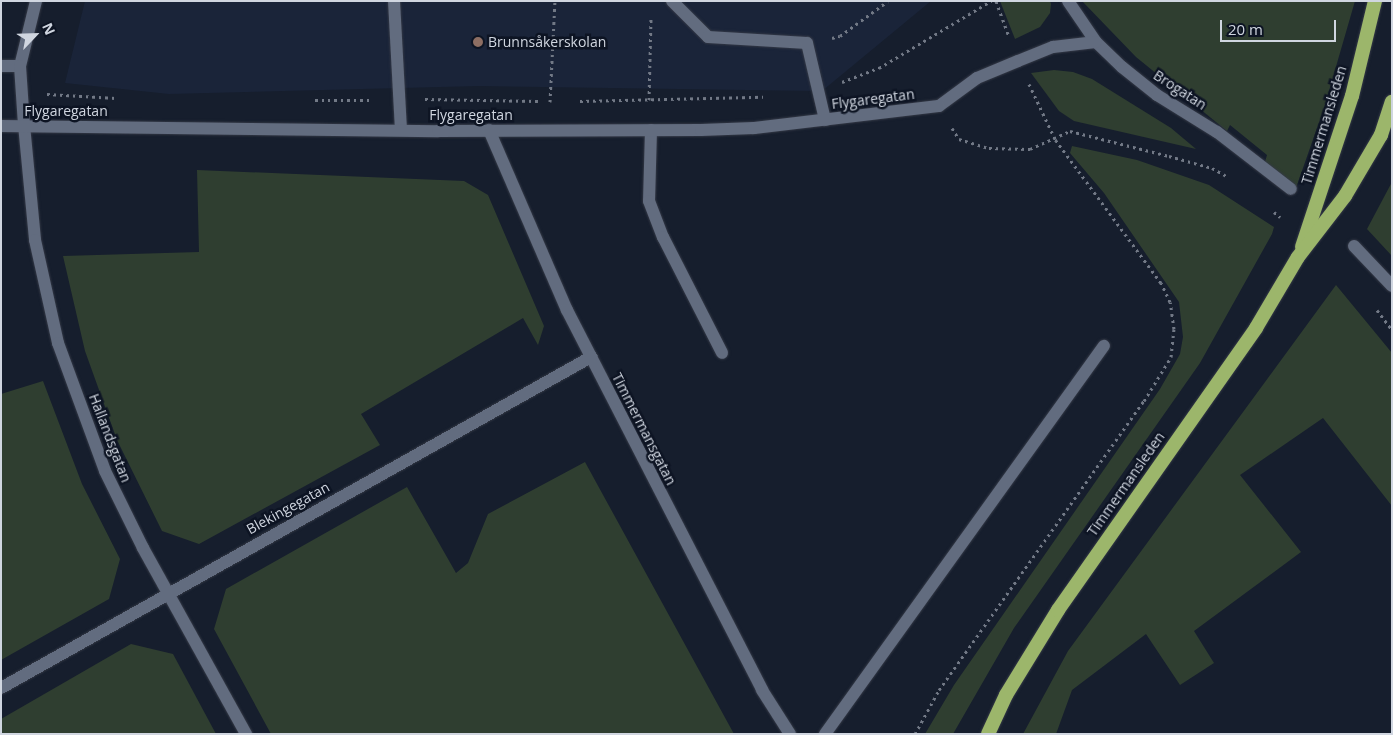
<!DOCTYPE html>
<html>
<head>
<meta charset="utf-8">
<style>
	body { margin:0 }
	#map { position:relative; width:1393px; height:735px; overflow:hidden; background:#161e2d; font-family:"Open Sans",sans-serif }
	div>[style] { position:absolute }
	.built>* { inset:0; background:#1a2439 }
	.green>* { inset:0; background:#2f3e30 }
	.path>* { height:3px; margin-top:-1.5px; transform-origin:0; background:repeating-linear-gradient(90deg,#727986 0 2.5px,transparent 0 6.5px) }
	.roads { filter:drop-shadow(0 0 1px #343946) drop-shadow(0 0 1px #343946) }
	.service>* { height:12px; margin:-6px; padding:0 6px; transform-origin:6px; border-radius:6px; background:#626c7f }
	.minor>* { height:12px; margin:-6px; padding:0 6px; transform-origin:6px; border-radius:6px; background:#626c7f }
	.trunk>* { height:14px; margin:-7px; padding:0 7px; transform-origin:7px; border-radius:7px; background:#9cb66b }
	.dots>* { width:14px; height:14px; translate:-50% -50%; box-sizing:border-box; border:2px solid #0d1423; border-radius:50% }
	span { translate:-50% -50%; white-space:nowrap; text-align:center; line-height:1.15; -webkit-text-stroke:5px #0d1423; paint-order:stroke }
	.poi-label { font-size:14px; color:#d0d6e0 }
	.left { translate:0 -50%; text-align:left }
	.street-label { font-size:14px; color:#d0d6e0 }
	.frame { position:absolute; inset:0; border:2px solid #d0d6e0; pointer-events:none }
	.north { position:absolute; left:10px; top:10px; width:50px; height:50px; -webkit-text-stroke:4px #0d1423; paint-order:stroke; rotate:66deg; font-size:14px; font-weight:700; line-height:20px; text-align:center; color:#d0d6e0 }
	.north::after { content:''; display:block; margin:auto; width:18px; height:22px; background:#d0d6e0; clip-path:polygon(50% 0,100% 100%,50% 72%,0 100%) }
	.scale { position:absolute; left:1220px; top:20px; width:116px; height:22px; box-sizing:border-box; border:2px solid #d0d6e0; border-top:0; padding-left:6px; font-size:15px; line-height:18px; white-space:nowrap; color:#d0d6e0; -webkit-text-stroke:4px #0d1423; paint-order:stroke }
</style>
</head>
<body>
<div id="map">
	<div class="built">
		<i style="clip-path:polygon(85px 1px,931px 1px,822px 91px,479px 86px,169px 94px,65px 83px)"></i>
	</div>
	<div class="green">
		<i style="clip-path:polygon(1000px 1px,1050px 1px,1051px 4px,1050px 13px,1040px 27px,1015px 39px)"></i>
		<i style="clip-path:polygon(1082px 1px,1355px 1px,1324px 108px,1296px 188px,1265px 162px,1267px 155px,1230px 125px,1227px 131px,1136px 57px)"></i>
		<i style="clip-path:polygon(1054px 70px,1073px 72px,1092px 79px,1171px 128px,1196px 149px,1074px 121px,1059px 111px,1031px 73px)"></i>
		<i style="clip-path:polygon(1072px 146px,1137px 160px,1209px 185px,1274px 227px,1272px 234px,1200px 363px,1014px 628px,953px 734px,925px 734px,954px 685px,1160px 389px,1180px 354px,1183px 337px,1179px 302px,1104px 193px,1070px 153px)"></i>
		<i style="clip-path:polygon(197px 170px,464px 181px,488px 195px,544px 326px,538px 345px,523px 318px,361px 414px,380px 445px,199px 544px,162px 531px,117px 440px,85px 351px,63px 256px,199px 252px)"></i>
		<i style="clip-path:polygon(1392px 182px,1392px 256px,1367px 229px)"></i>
		<i style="clip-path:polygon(1336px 285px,1392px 353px,1392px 506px,1323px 418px,1240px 475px,1301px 552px,1194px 631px,1214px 663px,1180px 685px,1146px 634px,1072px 690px,1056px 734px,1023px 734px,1068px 651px)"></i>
		<i style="clip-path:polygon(43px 381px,82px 484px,120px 559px,109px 599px,1px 660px,1px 394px)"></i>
		<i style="clip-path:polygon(585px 462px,734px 734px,271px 734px,214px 629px,226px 589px,407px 487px,456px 573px,468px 563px,488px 514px)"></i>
		<i style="clip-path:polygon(131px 644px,173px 654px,216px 734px,1px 734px,1px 719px)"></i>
	</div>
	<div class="path">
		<i style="left:996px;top:1px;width:38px;rotate:70deg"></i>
		<i style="left:832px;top:38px;width:8px;rotate:-14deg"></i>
		<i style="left:840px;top:36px;width:59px;rotate:-36.1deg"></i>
		<i style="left:842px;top:82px;width:40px;rotate:-21deg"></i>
		<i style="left:879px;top:68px;width:131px;rotate:-30.9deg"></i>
		<i style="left:47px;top:94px;width:69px;rotate:3.3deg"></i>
		<i style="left:425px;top:99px;width:113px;rotate:1deg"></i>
		<i style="left:315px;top:100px;width:58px"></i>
		<i style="left:649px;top:100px;width:82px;rotate:-88.6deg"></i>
		<i style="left:580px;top:101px;width:183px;rotate:-1.3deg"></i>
		<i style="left:550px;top:102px;width:101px;rotate:-87.2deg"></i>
		<i style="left:952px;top:128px;width:13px;rotate:58deg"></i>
		<i style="left:959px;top:139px;width:31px;rotate:17deg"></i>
		<i style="left:989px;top:148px;width:41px;rotate:1.4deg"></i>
		<i style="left:1030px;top:149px;width:44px;rotate:-24.2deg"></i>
		<i style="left:1070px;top:131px;width:102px;rotate:14.2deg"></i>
		<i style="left:1169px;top:156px;width:45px;rotate:15.6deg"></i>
		<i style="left:1212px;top:168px;width:18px;rotate:29deg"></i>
		<i style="left:1274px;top:212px;width:8px;rotate:40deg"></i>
		<i style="left:1377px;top:310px;width:25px;rotate:53deg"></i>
		<i style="left:915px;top:734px;width:50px;rotate:-61.4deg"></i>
		<i style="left:939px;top:690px;width:354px;rotate:-54.7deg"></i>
		<i style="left:1144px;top:401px;width:52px;rotate:-58.5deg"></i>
		<i style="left:1171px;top:357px;width:28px;rotate:-84deg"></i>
		<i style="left:1174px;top:329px;width:27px;rotate:-98deg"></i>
		<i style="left:1170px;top:302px;width:21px;rotate:-115deg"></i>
		<i style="left:1161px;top:283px;width:179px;rotate:-126.4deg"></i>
		<i style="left:1055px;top:139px;width:61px;rotate:-115.3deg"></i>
	</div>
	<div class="roads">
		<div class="service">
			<i style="left:394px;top:1px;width:129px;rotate:86.9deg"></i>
			<i style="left:672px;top:1px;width:51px;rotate:45deg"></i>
			<i style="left:708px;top:37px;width:99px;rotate:3.5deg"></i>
			<i style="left:807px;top:43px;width:79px;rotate:76.8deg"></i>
			<i style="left:1068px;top:1px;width:50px;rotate:55.7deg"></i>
			<i style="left:1096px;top:42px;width:36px;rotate:44deg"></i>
			<i style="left:1122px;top:67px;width:45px;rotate:38.7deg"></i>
			<i style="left:1157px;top:95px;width:70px;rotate:31.7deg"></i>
			<i style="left:1217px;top:132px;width:93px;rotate:37.6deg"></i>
			<i style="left:1px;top:66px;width:19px"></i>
			<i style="left:939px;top:106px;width:47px;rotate:-36.4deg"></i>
			<i style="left:977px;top:78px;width:44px;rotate:-22.5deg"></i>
			<i style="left:1018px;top:61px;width:38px;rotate:-22deg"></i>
			<i style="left:1053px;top:47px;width:43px;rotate:-6.6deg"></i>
			<i style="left:651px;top:130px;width:71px;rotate:91.6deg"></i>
			<i style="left:649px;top:201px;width:39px;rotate:69deg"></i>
			<i style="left:663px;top:237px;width:130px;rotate:63deg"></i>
			<i style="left:1354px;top:246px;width:55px;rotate:46.5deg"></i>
			<i style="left:825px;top:734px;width:478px;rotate:-54.3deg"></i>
		</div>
		<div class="minor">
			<i style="left:36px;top:1px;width:67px;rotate:103.8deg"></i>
			<i style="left:20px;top:66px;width:59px;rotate:86.1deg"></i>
			<i style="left:24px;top:125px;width:116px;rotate:84.5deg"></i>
			<i style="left:35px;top:240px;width:106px;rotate:77.4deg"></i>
			<i style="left:58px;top:343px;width:136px;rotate:69.8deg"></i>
			<i style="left:105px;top:471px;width:86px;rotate:63.7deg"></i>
			<i style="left:143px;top:548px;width:213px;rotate:61deg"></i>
			<i style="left:1px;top:126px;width:437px;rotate:0.7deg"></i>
			<i style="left:438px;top:131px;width:263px;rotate:-0.2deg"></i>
			<i style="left:701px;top:130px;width:53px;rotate:-2.2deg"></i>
			<i style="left:754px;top:128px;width:186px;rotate:-6.8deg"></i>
			<i style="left:489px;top:130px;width:196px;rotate:66.6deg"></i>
			<i style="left:567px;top:310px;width:427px;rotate:62.8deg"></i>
			<i style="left:762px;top:690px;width:52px;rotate:57.5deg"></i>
			<i style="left:1px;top:688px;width:677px;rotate:-29.29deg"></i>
		</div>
		<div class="trunk">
			<i style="left:1302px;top:247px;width:159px;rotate:-71.7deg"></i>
			<i style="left:1352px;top:96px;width:98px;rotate:-76.4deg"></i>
			<i style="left:988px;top:734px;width:43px;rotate:-65.2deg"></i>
			<i style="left:1006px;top:695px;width:100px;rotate:-58.5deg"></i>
			<i style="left:1058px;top:610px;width:345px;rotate:-54.9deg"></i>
			<i style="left:1256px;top:328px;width:82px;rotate:-59.4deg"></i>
			<i style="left:1298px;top:257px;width:77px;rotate:-52.4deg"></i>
			<i style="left:1345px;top:196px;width:71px;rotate:-59.5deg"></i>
			<i style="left:1381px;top:135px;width:35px;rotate:-72deg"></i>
		</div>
	</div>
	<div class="dots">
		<i style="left:478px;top:42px;background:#8d6e63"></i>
	</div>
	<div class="poi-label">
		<span class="left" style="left:488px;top:42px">Brunnsåkerskolan</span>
	</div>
	<div class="street-label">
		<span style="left:1180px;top:90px;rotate:33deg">Brogatan</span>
		<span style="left:873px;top:99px;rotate:-7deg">Flygaregatan</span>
		<span style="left:66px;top:111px">Flygaregatan</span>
		<span style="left:471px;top:115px">Flygaregatan</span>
		<span style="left:1324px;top:125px;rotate:-73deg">Timmermansleden</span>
		<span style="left:644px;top:429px;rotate:63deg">Timmermansgatan</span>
		<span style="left:110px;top:438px;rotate:69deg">Hallandsgatan</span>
		<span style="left:1126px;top:484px;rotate:-55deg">Timmermansleden</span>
		<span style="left:288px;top:508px;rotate:-29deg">Blekingegatan</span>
	</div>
	<div class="frame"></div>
	<div class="north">N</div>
	<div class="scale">20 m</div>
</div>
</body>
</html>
